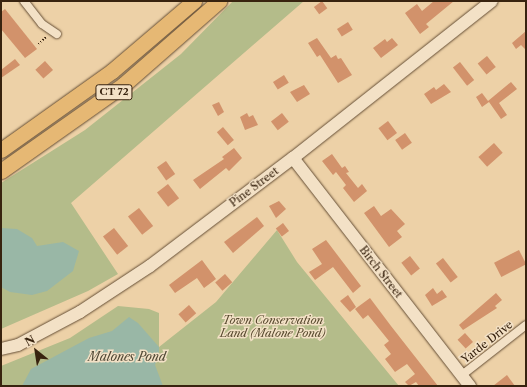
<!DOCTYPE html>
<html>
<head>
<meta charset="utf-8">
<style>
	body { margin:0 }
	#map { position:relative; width:527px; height:387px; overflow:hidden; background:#edd1a7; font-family:"Libre Caslon Text",serif }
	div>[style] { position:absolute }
	.green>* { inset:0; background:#b4bc8a }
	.water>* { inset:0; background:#99b7a6 }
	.building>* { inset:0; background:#d2926b; transform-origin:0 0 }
	.path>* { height:1.5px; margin-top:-0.75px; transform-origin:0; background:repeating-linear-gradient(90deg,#38230f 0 1px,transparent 0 3px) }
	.roads { filter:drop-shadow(0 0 1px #654e35) drop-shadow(0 0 1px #654e35) }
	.street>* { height:8px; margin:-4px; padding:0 4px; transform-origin:4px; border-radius:4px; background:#f3e1c6 }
	.secondary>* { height:12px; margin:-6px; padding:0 6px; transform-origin:6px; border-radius:6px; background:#f3e1c6 }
	.highway>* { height:15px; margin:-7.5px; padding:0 7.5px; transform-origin:7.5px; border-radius:7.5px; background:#e6b874 }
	span { translate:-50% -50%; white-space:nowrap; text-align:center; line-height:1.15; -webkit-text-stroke:3px #f3e1c6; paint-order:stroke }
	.shield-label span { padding:1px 3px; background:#f3e1c6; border:1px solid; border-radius:3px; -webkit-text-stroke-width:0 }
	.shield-label { font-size:10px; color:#38230f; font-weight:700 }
	.street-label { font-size:11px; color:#38230f }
	.park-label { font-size:11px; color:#57492e; font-style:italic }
	.water-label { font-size:12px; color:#504835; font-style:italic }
	.frame { position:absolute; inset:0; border:2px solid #38230f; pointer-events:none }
	.north { position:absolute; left:16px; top:331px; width:40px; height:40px; -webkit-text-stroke:3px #f3e1c6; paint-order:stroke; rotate:330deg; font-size:11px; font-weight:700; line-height:16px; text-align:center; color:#38230f }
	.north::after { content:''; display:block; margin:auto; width:14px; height:18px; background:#38230f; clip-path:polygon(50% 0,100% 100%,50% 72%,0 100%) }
</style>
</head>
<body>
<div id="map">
	<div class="green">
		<i style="clip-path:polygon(233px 1px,304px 1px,71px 203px,118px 274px,88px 291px,1px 329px,1px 183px,85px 130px,181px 54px)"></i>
		<i style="clip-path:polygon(277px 230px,297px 262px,399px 386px,2px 386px,1px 366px,70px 338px,118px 306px,149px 309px,159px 313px,159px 347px,216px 302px)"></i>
	</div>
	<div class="water">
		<i style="clip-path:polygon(1px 228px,17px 229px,32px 238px,37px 246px,63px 242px,79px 251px,73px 271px,47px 291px,32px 295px,10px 292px,1px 287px)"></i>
		<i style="clip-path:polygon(129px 317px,138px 323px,159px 347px,159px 353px,155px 365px,163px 386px,22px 386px,31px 369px,89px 338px,112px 331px)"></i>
	</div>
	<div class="building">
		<i style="left:322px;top:1px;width:9px;height:10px;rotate:54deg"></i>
		<i style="clip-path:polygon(434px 1px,454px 1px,426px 24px,429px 27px,420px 34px,405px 13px,417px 4px,422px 11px)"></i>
		<i style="clip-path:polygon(5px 9px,37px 49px,25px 58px,1px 29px,1px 12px)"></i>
		<i style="left:348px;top:22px;width:9px;height:13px;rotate:58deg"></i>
		<i style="clip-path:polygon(526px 31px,526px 50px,521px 45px,516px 49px,512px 43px)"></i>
		<i style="clip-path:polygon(317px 38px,331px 58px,336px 55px,338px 59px,341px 58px,352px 75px,338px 83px,320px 55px,317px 57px,308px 43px)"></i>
		<i style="clip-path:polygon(392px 38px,398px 45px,381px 58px,373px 48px,385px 39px,387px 42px)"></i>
		<i style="left:487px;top:56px;width:14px;height:12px;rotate:51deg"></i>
		<i style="clip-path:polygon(15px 59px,20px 65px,1px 78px,1px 70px)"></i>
		<i style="left:45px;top:61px;width:12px;height:13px;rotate:48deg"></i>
		<i style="left:460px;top:62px;width:23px;height:9px;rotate:52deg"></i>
		<i style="left:284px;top:75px;width:9px;height:13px;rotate:58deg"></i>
		<i style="clip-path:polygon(511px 82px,517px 89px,499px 103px,507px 115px,501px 119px,489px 102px,482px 107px,476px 97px,482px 93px,488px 101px)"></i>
		<i style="clip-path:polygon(444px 84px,451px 92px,431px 104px,424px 94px,434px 87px,436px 90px)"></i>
		<i style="clip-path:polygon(304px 85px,310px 94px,297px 102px,290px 92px)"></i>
		<i style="clip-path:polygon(219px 102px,224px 112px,218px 116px,212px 105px)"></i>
		<i style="clip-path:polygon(247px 113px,249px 117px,253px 115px,258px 125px,245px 130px,240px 117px)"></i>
		<i style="left:282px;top:113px;width:11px;height:14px;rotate:52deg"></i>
		<i style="left:388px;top:121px;width:15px;height:12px;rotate:53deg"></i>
		<i style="left:223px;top:127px;width:17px;height:8px;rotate:50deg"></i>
		<i style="left:405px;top:133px;width:12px;height:12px;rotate:55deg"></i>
		<i style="left:494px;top:143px;width:13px;height:21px;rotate:48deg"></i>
		<i style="clip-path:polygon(234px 148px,242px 158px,229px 171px,226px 168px,200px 189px,193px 180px,224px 159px,222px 157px)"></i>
		<i style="clip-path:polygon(332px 154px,342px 168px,345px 166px,349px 172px,346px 173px,358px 188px,362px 184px,367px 191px,354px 202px,343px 188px,346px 185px,336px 172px,333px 175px,322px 161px)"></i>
		<i style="left:166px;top:161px;width:16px;height:11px;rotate:55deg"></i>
		<i style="left:168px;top:184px;width:18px;height:14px;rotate:52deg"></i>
		<i style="clip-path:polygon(279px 201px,286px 209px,276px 218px,269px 206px)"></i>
		<i style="clip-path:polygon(374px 206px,381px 216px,391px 209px,405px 224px,397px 231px,402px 237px,389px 247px,364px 213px)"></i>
		<i style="left:139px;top:208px;width:23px;height:14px;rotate:52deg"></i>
		<i style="clip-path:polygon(257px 217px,264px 226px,233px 253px,224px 242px)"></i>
		<i style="left:283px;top:223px;width:10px;height:9px;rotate:53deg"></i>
		<i style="left:114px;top:228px;width:23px;height:14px;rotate:52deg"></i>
		<i style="clip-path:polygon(326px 240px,361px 286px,353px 293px,333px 267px,315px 280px,309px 272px,322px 264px,312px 249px)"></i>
		<i style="left:519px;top:250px;width:16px;height:28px;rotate:63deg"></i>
		<i style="left:410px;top:256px;width:16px;height:11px;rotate:52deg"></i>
		<i style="left:443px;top:258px;width:24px;height:9px;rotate:52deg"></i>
		<i style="clip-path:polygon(202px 260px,216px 279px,204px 288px,197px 278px,175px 293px,169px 285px)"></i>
		<i style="left:225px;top:274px;width:11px;height:13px;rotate:49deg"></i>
		<i style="clip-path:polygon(433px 288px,437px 294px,442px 290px,447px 297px,432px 306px,425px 295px)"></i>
		<i style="clip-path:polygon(496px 293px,502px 300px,495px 306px,497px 308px,463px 330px,459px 325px)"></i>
		<i style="clip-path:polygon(348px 295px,356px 307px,350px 312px,340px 301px)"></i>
		<i style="clip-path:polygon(370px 298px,391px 326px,438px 386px,419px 386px,416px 382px,409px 386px,405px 382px,415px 374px,407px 364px,395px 372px,385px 359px,391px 354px,384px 345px,389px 341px,368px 315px,363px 319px,355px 309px)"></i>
		<i style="left:189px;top:305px;width:11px;height:14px;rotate:49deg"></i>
		<i style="left:465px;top:333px;width:12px;height:10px;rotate:48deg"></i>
		<i style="clip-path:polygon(507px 375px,515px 386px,493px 386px)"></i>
	</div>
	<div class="path">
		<i style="left:38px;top:44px;width:11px;rotate:-41deg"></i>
	</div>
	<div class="roads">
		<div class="street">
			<i style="left:24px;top:1px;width:29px;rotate:52deg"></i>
			<i style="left:42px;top:24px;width:18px;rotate:34deg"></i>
			<i style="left:462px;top:375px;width:81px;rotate:-38deg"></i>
		</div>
		<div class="secondary">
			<i style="left:293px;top:158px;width:289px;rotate:52.2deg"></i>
			<i style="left:1px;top:349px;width:17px;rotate:-13deg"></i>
			<i style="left:18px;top:345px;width:70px;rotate:-28deg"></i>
			<i style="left:80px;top:312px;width:84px;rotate:-33.3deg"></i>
			<i style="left:150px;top:266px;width:179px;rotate:-37.1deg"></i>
			<i style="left:293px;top:158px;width:253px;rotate:-38.3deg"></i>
		</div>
		<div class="highway">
			<i style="left:1px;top:150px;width:136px;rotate:-35.4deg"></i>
			<i style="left:112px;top:71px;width:108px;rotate:-40.5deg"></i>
			<i style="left:1px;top:171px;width:149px;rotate:-35.2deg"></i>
			<i style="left:123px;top:85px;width:128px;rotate:-41.2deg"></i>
		</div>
	</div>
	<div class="shield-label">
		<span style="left:114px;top:92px">CT 72</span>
	</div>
	<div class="street-label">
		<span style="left:254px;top:187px;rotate:-37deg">Pine Street</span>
		<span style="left:381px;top:272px;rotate:52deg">Birch Street</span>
		<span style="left:487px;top:342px;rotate:-38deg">Yarde Drive</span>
	</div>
	<div class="park-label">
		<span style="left:273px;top:327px">Town Conservation<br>Land (Malone Pond)</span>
	</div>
	<div class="water-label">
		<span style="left:127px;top:357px">Malones Pond</span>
	</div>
	<div class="frame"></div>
	<div class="north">N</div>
</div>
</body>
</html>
